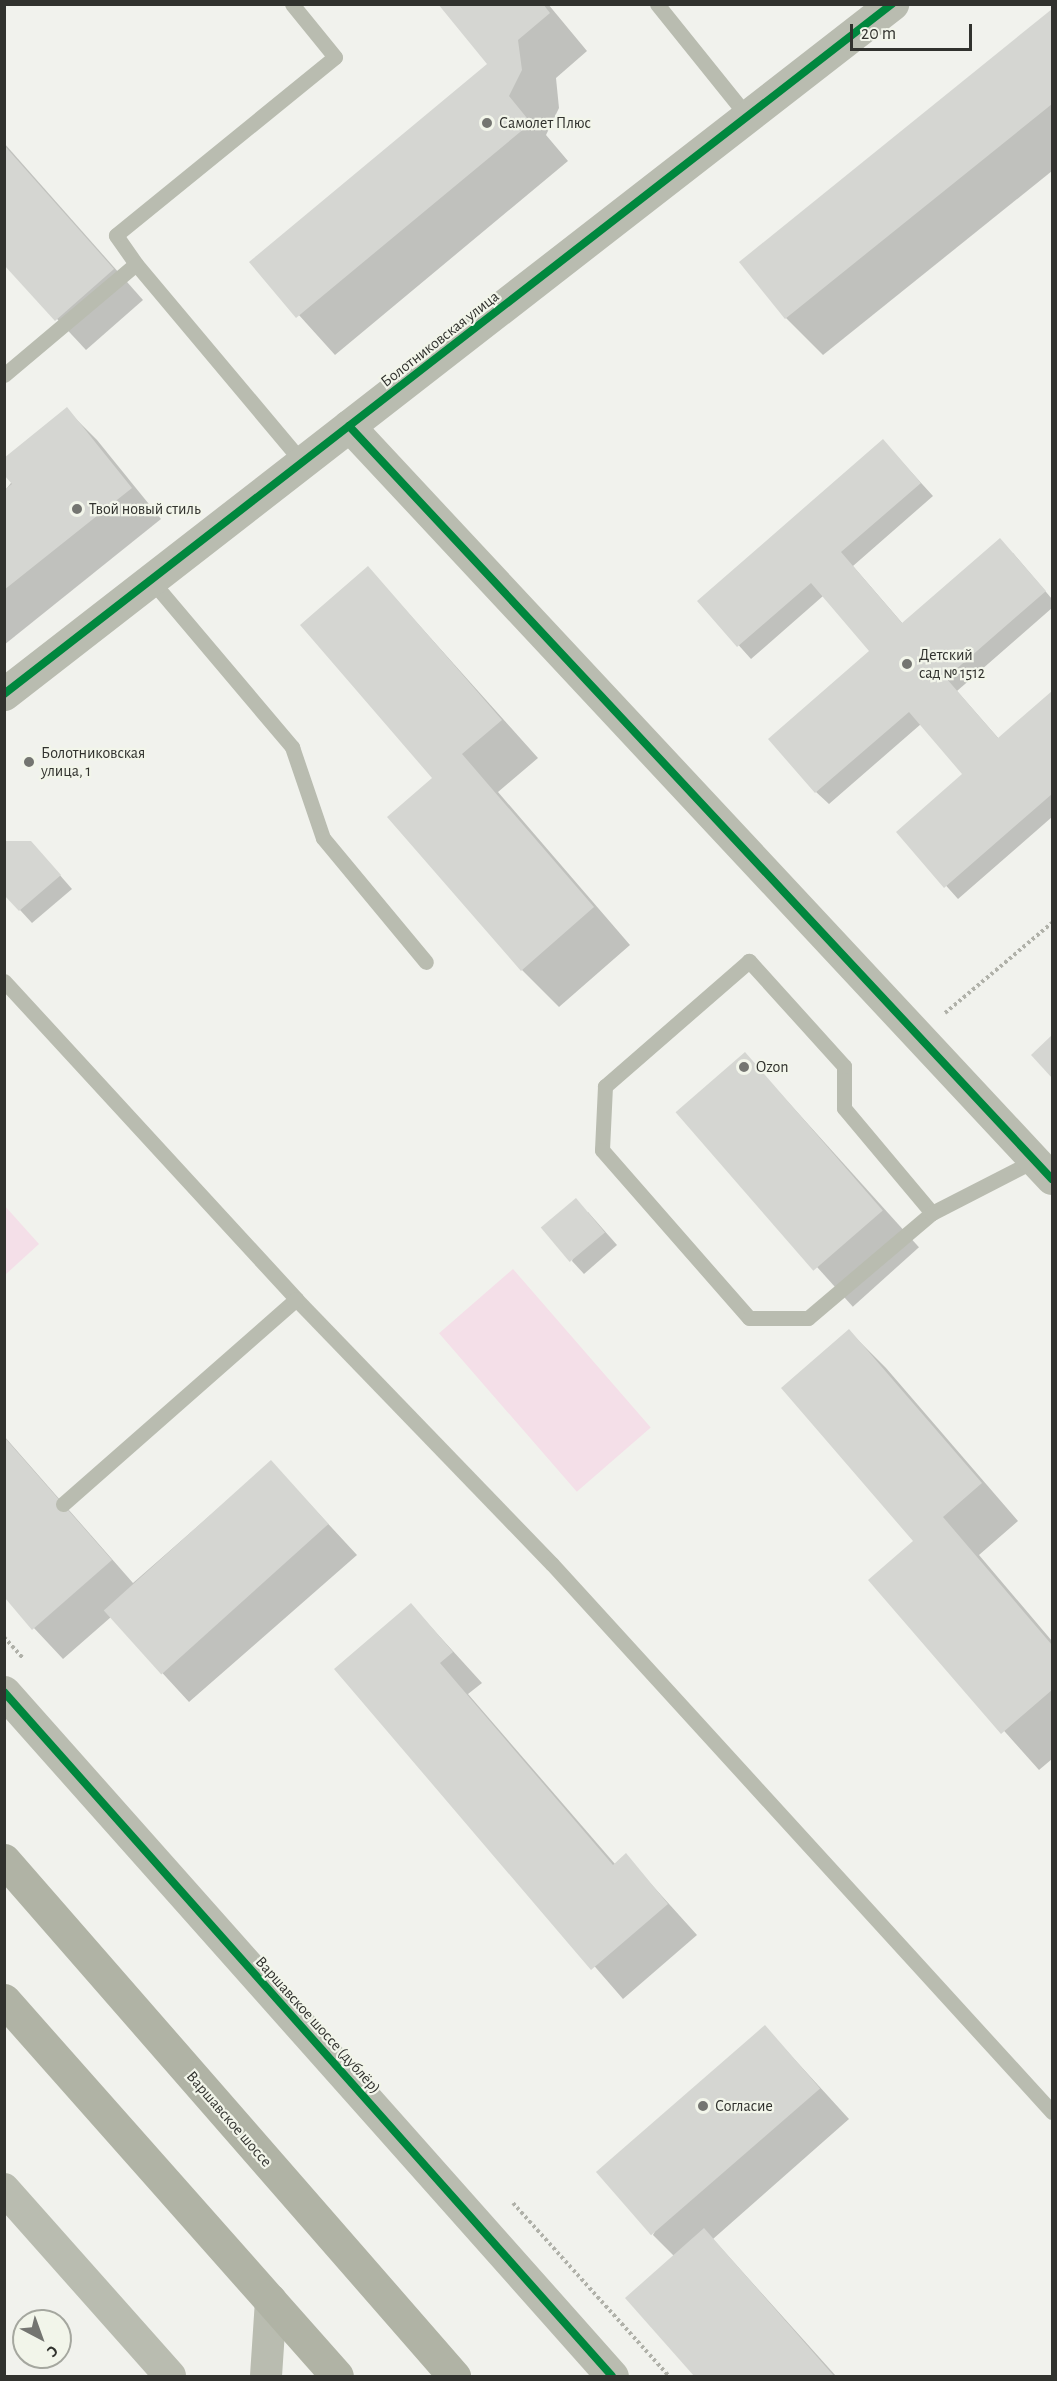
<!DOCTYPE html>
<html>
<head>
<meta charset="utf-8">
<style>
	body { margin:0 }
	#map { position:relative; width:1057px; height:2381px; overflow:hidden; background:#f1f2ed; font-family:"Alegreya Sans",sans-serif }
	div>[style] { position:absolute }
	.green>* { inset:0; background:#f4dfe8; transform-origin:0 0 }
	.shadow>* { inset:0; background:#0003; transform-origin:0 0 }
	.building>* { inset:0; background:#d5d6d2; transform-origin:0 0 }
	.path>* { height:4px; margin-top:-2px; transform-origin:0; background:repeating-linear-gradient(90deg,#b0b1a9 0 3px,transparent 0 6px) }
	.service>* { height:15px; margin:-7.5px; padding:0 7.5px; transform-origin:7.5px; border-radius:7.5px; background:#b9bcb0 }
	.minor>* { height:32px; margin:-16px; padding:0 16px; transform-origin:16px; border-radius:16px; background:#b9bcb0 }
	.tertiary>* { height:33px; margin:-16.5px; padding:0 16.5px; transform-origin:16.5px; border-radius:16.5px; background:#b9bcb0 }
	.primary>* { height:33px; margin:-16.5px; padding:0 16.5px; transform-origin:16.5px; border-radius:16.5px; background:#b0b3a5 }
	.cycleway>* { height:8px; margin:-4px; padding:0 4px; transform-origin:4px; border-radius:4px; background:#00873e }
	.dots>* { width:16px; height:16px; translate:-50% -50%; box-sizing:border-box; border:3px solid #f2f5ea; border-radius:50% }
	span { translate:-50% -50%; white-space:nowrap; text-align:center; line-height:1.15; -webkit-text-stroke:4.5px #f2f5ea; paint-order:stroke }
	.poi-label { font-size:16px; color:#31322e }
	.left { translate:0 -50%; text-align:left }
	.street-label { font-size:16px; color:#31322e }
	.frame { position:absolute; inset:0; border:6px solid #31322e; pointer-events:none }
	.north { position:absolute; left:12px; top:2309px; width:60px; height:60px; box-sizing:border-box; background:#f2f5ea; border:2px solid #a5a79f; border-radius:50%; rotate:139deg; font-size:16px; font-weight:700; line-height:24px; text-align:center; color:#31322e }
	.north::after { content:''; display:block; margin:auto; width:21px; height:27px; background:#747571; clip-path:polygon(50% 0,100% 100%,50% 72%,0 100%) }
	.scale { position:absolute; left:850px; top:24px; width:122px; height:27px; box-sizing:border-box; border:3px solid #31322e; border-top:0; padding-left:8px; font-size:18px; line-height:21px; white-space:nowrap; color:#31322e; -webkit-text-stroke:4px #f2f5ea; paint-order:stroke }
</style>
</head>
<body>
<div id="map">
	<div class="green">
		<i style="clip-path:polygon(4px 1205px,39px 1244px,5px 1275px,4px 1275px)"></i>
		<i style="left:513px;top:1269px;width:210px;height:98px;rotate:49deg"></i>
	</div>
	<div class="shadow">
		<i style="clip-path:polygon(440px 4px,548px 4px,587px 51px,556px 78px,559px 108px,546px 135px,568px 161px,335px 355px,251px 262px,490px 64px)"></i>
		<i style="clip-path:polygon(1052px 11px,1052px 171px,823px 355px,786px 318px,741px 262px)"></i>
		<i style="clip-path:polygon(4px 143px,143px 300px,86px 350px,4px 262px)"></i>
		<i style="clip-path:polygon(67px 410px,97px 440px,161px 519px,4px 645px,4px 492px)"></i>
		<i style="clip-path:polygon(883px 441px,933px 496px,853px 566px,903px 624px,1013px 553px,1052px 599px,1052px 608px,957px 691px,999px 739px,1052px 693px,1052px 817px,958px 899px,898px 832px,964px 774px,921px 724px,829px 804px,816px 792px,871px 651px,823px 596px,751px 659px,699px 601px)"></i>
		<i style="clip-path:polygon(368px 568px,538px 758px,498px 792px,630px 945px,559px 1007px,522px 970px)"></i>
		<i style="clip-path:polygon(31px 842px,72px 889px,32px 923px,20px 910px)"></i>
		<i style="clip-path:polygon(1052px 1037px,1052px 1076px,1033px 1055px)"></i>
		<i style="left:745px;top:1054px;width:260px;height:89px;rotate:48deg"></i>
		<i style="clip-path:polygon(588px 1212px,617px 1245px,584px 1274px,572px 1261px)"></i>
		<i style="clip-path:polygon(849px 1331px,886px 1368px,1018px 1521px,979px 1555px,1052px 1641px,1052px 1759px,1039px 1770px,870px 1580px,915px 1541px)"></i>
		<i style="clip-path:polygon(4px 1436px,133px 1583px,271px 1462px,357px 1555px,189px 1702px,111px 1617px,63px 1659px,4px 1596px)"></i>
		<i style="clip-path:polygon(411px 1605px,482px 1683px,468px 1694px,615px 1864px,625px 1855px,697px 1935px,623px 1999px,336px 1669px)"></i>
		<i style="clip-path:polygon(765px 2027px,849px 2119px,713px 2239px,836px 2376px,696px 2376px,627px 2298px,674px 2256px,653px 2235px)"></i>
	</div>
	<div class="building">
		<i style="clip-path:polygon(438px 4px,543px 4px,550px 13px,518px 40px,522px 70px,509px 96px,531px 123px,296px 318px,249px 262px,487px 64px)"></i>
		<i style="clip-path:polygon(1052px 9px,1052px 104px,785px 319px,739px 262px)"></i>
		<i style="clip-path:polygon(4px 145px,114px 269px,55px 321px,4px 265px)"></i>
		<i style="clip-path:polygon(67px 407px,132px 488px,4px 590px,4px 490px,12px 484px,4px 475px,4px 458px)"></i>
		<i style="clip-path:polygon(883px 439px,921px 483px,841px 552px,902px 623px,1000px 538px,1046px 591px,946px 678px,998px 738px,1052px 691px,1052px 794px,944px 888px,896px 832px,962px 774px,909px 712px,815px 793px,768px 739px,869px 651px,811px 583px,737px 647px,697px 601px)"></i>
		<i style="clip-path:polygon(368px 566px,502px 720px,462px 754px,594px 907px,521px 971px,387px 817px,432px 778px,300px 625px)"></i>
		<i style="clip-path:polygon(4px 841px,31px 841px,61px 875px,19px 911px,4px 895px)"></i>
		<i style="clip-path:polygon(1052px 1035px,1052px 1078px,1031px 1055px)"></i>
		<i style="left:745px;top:1052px;width:210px;height:92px;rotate:49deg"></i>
		<i style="left:576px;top:1198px;width:45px;height:46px;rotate:50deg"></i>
		<i style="clip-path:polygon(849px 1329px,982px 1483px,943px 1517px,1052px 1645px,1052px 1690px,1001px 1734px,868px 1580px,913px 1541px,781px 1388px)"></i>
		<i style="clip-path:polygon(5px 1438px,112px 1560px,32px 1630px,5px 1598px)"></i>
		<i style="left:271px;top:1460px;width:86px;height:225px;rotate:48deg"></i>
		<i style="clip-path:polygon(411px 1603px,453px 1652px,440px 1663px,613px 1865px,626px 1853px,668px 1904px,591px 1970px,334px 1669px)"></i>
		<i style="left:765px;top:2025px;width:84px;height:224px;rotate:49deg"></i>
		<i style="clip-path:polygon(704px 2228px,834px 2376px,694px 2376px,625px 2298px)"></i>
	</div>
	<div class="path">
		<i style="left:945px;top:1013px;width:140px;rotate:-40.1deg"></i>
		<i style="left:4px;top:1637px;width:28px;rotate:48deg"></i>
		<i style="left:513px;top:2203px;width:233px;rotate:48deg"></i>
	</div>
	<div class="service">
		<i style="left:657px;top:4px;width:144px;rotate:51.2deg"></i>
		<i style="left:136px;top:264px;width:35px;rotate:-125deg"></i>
		<i style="left:116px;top:235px;width:282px;rotate:-39.1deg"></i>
		<i style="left:335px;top:57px;width:68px;rotate:-129.1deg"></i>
		<i style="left:4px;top:375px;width:172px;rotate:-40.1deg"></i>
		<i style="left:136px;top:264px;width:258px;rotate:50deg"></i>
		<i style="left:151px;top:580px;width:219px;rotate:49.8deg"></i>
		<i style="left:292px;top:747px;width:96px;rotate:71.2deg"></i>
		<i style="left:323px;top:838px;width:161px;rotate:50.3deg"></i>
		<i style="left:4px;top:981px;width:432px;rotate:47.4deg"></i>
		<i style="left:296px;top:1299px;width:368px;rotate:46deg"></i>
		<i style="left:552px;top:1564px;width:742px;rotate:47.62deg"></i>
		<i style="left:932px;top:1213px;width:137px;rotate:-130deg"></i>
		<i style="left:844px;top:1108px;width:42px;rotate:-90deg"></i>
		<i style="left:844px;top:1066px;width:142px;rotate:-132.1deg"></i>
		<i style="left:749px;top:961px;width:191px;rotate:139deg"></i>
		<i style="left:605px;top:1086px;width:64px;rotate:92.7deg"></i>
		<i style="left:602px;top:1150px;width:223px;rotate:48.8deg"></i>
		<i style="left:749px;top:1318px;width:59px"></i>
		<i style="left:808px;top:1318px;width:162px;rotate:-40.3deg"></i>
		<i style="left:932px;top:1213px;width:116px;rotate:-27.2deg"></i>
		<i style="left:63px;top:1504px;width:310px;rotate:-41.3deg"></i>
	</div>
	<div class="minor">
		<i style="left:349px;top:426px;width:1030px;rotate:46.97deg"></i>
		<i style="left:4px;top:2189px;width:250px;rotate:48.4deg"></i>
		<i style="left:266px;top:2376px;width:76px;rotate:-86.2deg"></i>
	</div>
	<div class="tertiary">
		<i style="left:4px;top:694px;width:1125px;rotate:-37.85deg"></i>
		<i style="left:4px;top:1692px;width:915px;rotate:48.37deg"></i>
	</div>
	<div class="primary">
		<i style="left:4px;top:1860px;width:685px;rotate:48.91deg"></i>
		<i style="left:4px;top:2000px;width:502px;rotate:48.47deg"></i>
	</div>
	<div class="cycleway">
		<i style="left:349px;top:426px;width:1030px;rotate:46.97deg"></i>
		<i style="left:4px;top:694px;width:1125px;rotate:-37.85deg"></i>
		<i style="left:4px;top:1692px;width:915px;rotate:48.37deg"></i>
	</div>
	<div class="dots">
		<i style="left:487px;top:123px;background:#747571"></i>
		<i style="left:77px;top:509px;background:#747571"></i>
		<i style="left:907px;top:664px;background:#747571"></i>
		<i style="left:29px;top:762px;background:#747571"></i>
		<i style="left:744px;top:1067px;background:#747571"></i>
		<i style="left:703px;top:2106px;background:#747571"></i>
	</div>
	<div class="poi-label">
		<span class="left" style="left:499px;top:123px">Самолет Плюс</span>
		<span class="left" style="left:89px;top:509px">Твой новый стиль</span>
		<span class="left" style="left:919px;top:664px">Детский<br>сад № 1512</span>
		<span class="left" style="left:41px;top:762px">Болотниковская<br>улица, 1</span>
		<span class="left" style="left:756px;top:1067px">Ozon</span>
		<span class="left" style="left:715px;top:2106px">Согласие</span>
	</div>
	<div class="street-label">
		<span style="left:440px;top:339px;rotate:-38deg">Болотниковская улица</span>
		<span style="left:318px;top:2025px;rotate:48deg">Варшавское шоссе (дублёр)</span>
		<span style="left:229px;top:2119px;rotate:49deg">Варшавское шоссе</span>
	</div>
	<div class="frame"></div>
	<div class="north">С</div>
	<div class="scale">20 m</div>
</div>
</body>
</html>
